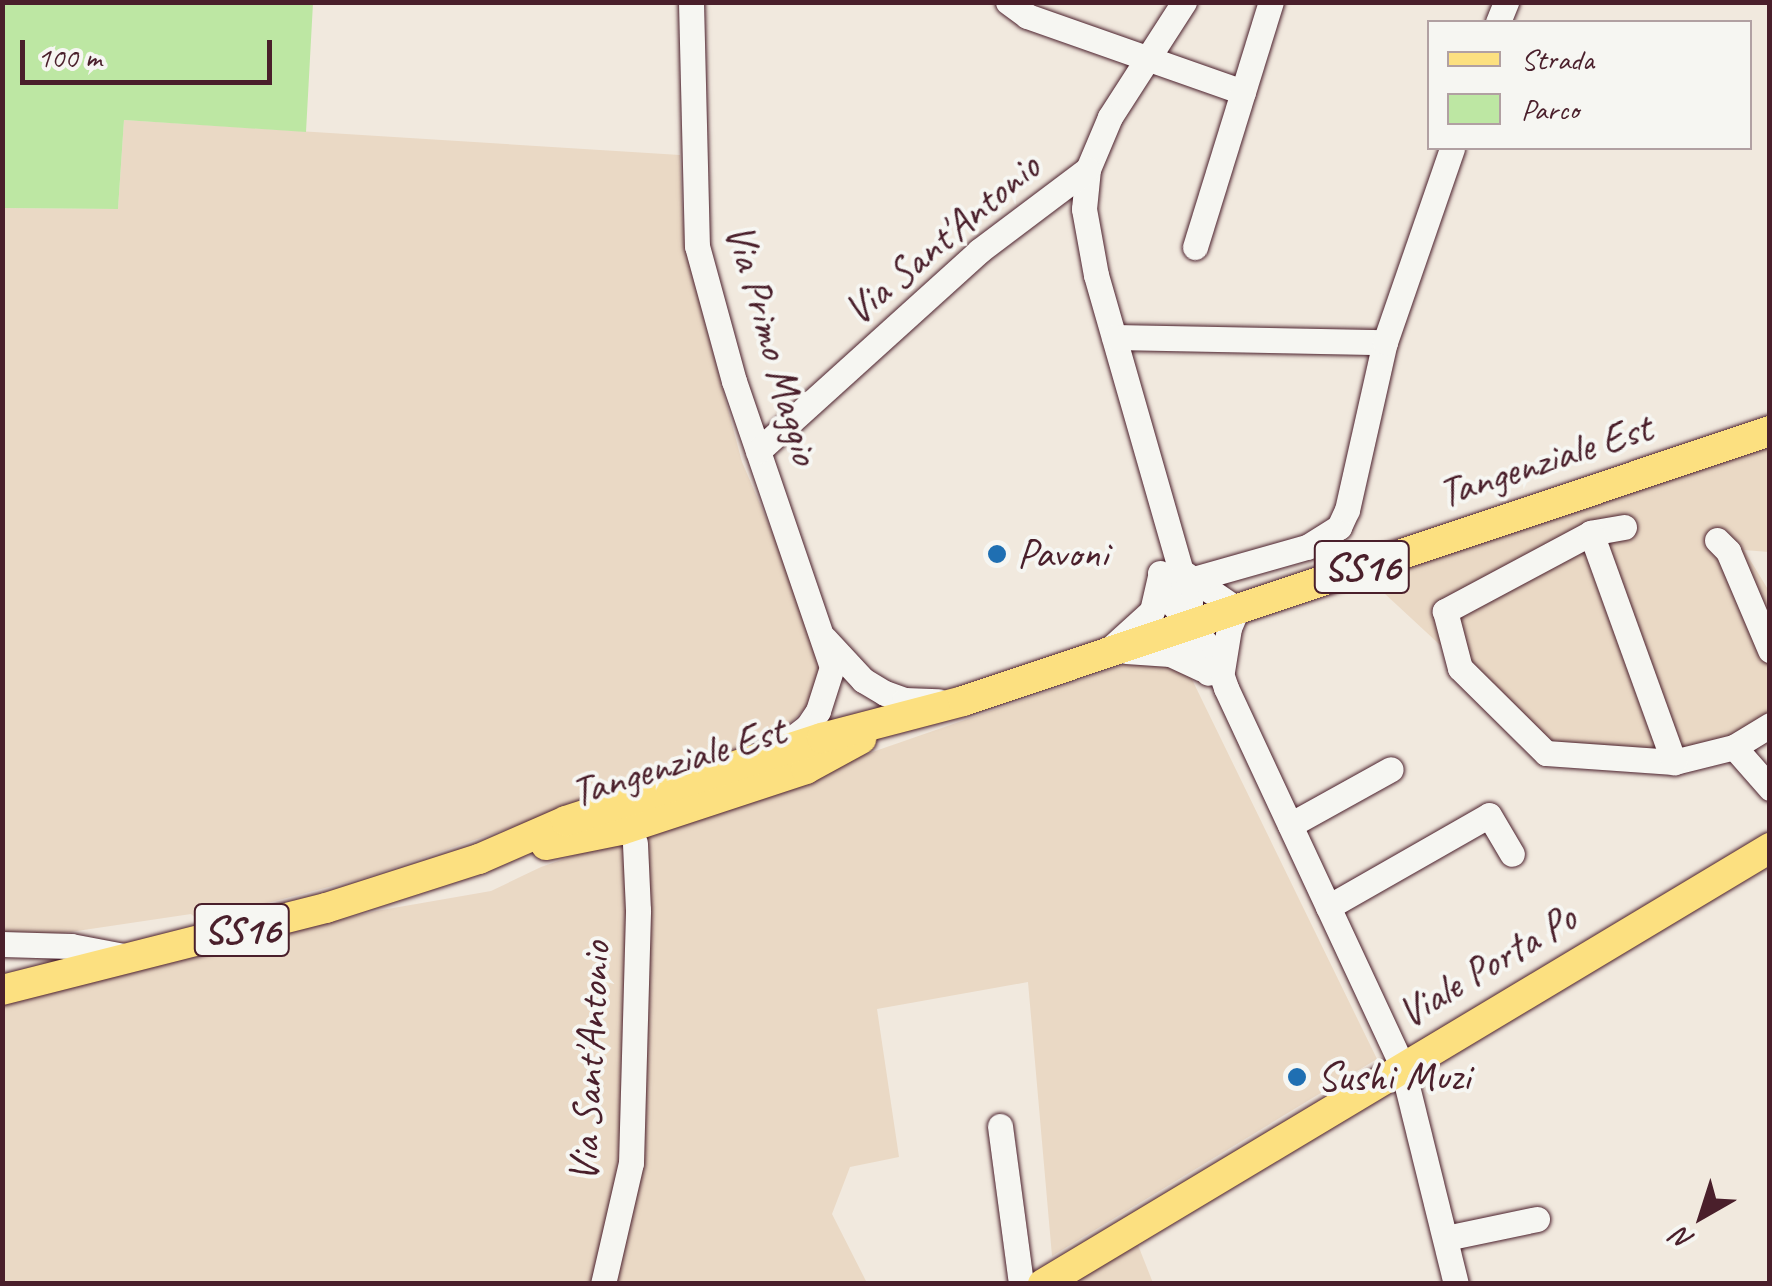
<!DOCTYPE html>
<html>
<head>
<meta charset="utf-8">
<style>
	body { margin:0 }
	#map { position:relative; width:1772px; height:1286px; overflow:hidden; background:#f1e9de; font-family:Caveat,sans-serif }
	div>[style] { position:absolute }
	.built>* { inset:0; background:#ead9c5 }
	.green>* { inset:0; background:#bde7a3 }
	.roads { filter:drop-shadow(0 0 2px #4a1f2b) drop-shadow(0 0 2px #4a1f2b) }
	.minor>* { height:25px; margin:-12.5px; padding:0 12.5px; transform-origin:12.5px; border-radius:12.5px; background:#f6f6f2 }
	.major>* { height:30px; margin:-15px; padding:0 15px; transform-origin:15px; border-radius:15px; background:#fce080 }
	.dots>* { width:28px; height:28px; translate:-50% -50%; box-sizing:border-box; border:5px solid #f6f6f2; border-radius:50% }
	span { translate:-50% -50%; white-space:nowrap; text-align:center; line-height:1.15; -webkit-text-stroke:8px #f6f6f2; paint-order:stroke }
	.shield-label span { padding:2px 8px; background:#f6f6f2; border:2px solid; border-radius:8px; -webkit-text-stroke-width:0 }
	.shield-label { font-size:40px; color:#4a1f2b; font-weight:700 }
	.street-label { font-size:42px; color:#4a1f2b }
	.poi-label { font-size:42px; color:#4a1f2b }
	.left { translate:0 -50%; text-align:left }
	.frame { position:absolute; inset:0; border:5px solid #4a1f2b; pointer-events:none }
	.legend { position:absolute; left:1427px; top:20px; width:325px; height:130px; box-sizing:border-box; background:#f6f6f2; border:2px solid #b1a0a2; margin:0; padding:12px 18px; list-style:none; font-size:30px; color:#4a1f2b }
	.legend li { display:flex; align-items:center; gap:20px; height:50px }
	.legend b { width:50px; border:2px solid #b1a0a2 }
	.north { position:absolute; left:1652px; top:1166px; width:100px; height:100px; -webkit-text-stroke:8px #f6f6f2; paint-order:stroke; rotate:219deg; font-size:28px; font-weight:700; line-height:40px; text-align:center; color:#4a1f2b }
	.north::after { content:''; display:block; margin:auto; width:35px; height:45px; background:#4a1f2b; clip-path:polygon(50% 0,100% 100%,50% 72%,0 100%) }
	.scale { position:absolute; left:20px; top:40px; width:252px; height:45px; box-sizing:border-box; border:5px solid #4a1f2b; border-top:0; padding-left:12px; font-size:30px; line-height:35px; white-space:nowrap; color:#4a1f2b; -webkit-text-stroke:8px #f6f6f2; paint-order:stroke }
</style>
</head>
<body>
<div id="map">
	<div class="built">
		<i style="clip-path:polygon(124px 120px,680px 155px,683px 224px,696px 289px,742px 462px,815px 632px,820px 669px,813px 701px,788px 725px,741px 748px,367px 877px,199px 921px,191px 914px,3px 942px,3px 208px,118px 209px)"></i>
		<i style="clip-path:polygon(1769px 443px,1769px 552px,1744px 550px,1769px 591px,1769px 719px,1690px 757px,1564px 760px,1370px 580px)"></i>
		<i style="clip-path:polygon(1149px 656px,1183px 661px,1377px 1059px,1052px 1256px,1028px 982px,877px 1009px,899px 1157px,850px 1167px,832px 1214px,867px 1283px,3px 1284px,3px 1003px,376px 911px,491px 891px,541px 867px)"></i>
		<i style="clip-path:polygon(1136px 1240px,1153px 1283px,1065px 1284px)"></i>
	</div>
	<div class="green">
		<i style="clip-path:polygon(3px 2px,313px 3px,306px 132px,124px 120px,118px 209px,3px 208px)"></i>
	</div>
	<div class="roads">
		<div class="minor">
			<i style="left:691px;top:2px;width:244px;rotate:88.6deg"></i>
			<i style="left:697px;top:246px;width:140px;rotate:74.7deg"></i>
			<i style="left:734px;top:381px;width:302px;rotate:71.1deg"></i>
			<i style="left:832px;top:667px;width:46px;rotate:107.7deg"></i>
			<i style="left:818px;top:711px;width:18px;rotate:124deg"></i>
			<i style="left:808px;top:726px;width:33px;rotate:142deg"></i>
			<i style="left:1008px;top:2px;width:24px;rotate:36deg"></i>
			<i style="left:1027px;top:16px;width:229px;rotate:19.4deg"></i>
			<i style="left:1184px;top:2px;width:137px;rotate:122.8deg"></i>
			<i style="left:1110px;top:117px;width:56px;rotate:112.9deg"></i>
			<i style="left:1088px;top:169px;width:40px;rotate:95.7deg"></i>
			<i style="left:1084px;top:209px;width:67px;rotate:79.7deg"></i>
			<i style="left:1096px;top:275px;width:340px;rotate:74deg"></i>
			<i style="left:1190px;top:602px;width:41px;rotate:92.8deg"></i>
			<i style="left:1188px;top:643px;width:36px;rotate:56deg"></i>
			<i style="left:1498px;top:22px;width:22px;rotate:-68deg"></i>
			<i style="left:1195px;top:247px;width:257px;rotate:-72.8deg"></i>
			<i style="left:1114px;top:337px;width:271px;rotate:1.1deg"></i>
			<i style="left:758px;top:451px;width:298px;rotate:-42.1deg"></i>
			<i style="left:979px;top:251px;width:136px;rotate:-37deg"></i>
			<i style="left:1624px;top:527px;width:34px;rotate:170deg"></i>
			<i style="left:1591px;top:533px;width:166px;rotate:151.9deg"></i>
			<i style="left:1445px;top:611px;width:59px;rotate:75.3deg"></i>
			<i style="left:1460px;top:668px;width:121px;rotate:44.7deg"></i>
			<i style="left:1546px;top:753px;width:128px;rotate:4deg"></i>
			<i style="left:1674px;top:762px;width:62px;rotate:-14deg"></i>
			<i style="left:1734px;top:747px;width:42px;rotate:-31.4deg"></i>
			<i style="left:1591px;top:533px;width:244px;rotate:70.1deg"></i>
			<i style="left:1717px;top:540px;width:16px;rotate:45deg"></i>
			<i style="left:1728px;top:551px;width:108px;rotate:67deg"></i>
			<i style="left:1160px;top:573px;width:30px;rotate:70deg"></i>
			<i style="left:1170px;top:601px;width:68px;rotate:49.8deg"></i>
			<i style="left:1214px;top:653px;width:37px;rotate:71deg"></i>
			<i style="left:1226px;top:688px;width:417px;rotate:65deg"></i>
			<i style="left:1402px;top:1066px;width:225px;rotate:76.1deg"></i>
			<i style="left:1184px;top:573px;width:64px;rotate:34.2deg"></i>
			<i style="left:1237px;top:609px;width:21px;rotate:113deg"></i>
			<i style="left:1229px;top:628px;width:44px;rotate:99.2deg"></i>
			<i style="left:1190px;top:580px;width:122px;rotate:-15.8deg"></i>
			<i style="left:1307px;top:547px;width:38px;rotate:-32deg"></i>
			<i style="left:1339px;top:527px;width:19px;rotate:-65deg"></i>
			<i style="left:1347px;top:510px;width:172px;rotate:-77.3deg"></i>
			<i style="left:1385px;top:342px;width:205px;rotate:-70.9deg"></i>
			<i style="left:825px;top:639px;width:56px;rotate:47.2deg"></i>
			<i style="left:863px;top:680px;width:26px;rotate:31deg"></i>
			<i style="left:885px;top:693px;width:20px;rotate:20deg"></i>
			<i style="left:904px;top:700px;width:34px;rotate:2deg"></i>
			<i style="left:1111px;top:648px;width:55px;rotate:-42.1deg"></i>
			<i style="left:1152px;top:611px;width:35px;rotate:-77deg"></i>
			<i style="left:1126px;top:651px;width:44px;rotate:3.9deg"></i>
			<i style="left:1170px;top:654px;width:35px;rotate:25deg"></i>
			<i style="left:1734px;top:747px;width:55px;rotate:48.7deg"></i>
			<i style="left:1290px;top:825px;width:115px;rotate:-29deg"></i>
			<i style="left:1328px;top:907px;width:185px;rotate:-29.7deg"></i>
			<i style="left:1489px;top:815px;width:45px;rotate:59.5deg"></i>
			<i style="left:2px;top:944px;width:69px;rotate:1.7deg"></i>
			<i style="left:71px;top:946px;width:59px;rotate:10.7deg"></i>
			<i style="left:1000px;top:1126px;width:159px;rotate:82.4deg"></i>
			<i style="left:1446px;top:1238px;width:93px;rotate:-11.8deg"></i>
			<i style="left:603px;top:1284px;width:124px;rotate:-77deg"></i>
			<i style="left:631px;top:1163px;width:253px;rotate:-88.4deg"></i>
			<i style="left:638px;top:910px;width:67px;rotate:-92.6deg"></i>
		</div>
		<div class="major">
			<i style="left:546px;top:845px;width:76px;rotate:-11.3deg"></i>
			<i style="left:621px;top:830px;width:195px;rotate:-18.2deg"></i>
			<i style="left:806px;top:769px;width:63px;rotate:-28.6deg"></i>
			<i style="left:2px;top:990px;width:334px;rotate:-14.2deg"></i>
			<i style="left:326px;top:908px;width:161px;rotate:-17.8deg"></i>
			<i style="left:479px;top:859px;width:95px;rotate:-23.6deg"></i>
			<i style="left:566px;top:821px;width:269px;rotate:-18deg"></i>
			<i style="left:822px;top:738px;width:146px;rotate:-14.7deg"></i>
			<i style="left:963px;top:701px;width:851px;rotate:-18.5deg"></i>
			<i style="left:1043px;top:1284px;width:848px;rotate:-30.95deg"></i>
		</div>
	</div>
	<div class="dots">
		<i style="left:997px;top:554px;background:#1f6fb2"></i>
		<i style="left:1297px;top:1077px;background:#1f6fb2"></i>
	</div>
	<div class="shield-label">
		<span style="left:1362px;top:567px">SS16</span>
		<span style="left:242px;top:930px">SS16</span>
	</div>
	<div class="street-label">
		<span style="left:942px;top:239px;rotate:-40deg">Via Sant'Antonio</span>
		<span style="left:772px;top:344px;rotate:74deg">Via Primo Maggio</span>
		<span style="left:1545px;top:461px;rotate:-18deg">Tangenziale Est</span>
		<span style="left:678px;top:762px;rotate:-17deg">Tangenziale Est</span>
		<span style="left:1487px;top:966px;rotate:-31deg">Viale Porta Po</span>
		<span style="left:590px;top:1062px;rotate:-87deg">Via Sant'Antonio</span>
	</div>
	<div class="poi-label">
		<span class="left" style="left:1017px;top:554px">Pavoni</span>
		<span class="left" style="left:1317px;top:1077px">Sushi Muzi</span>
	</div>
	<div class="frame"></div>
	<ul class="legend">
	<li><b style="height:12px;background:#fce080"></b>Strada</li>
	<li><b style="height:28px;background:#bde7a3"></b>Parco</li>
	</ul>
	<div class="north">N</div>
	<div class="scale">100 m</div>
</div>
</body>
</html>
